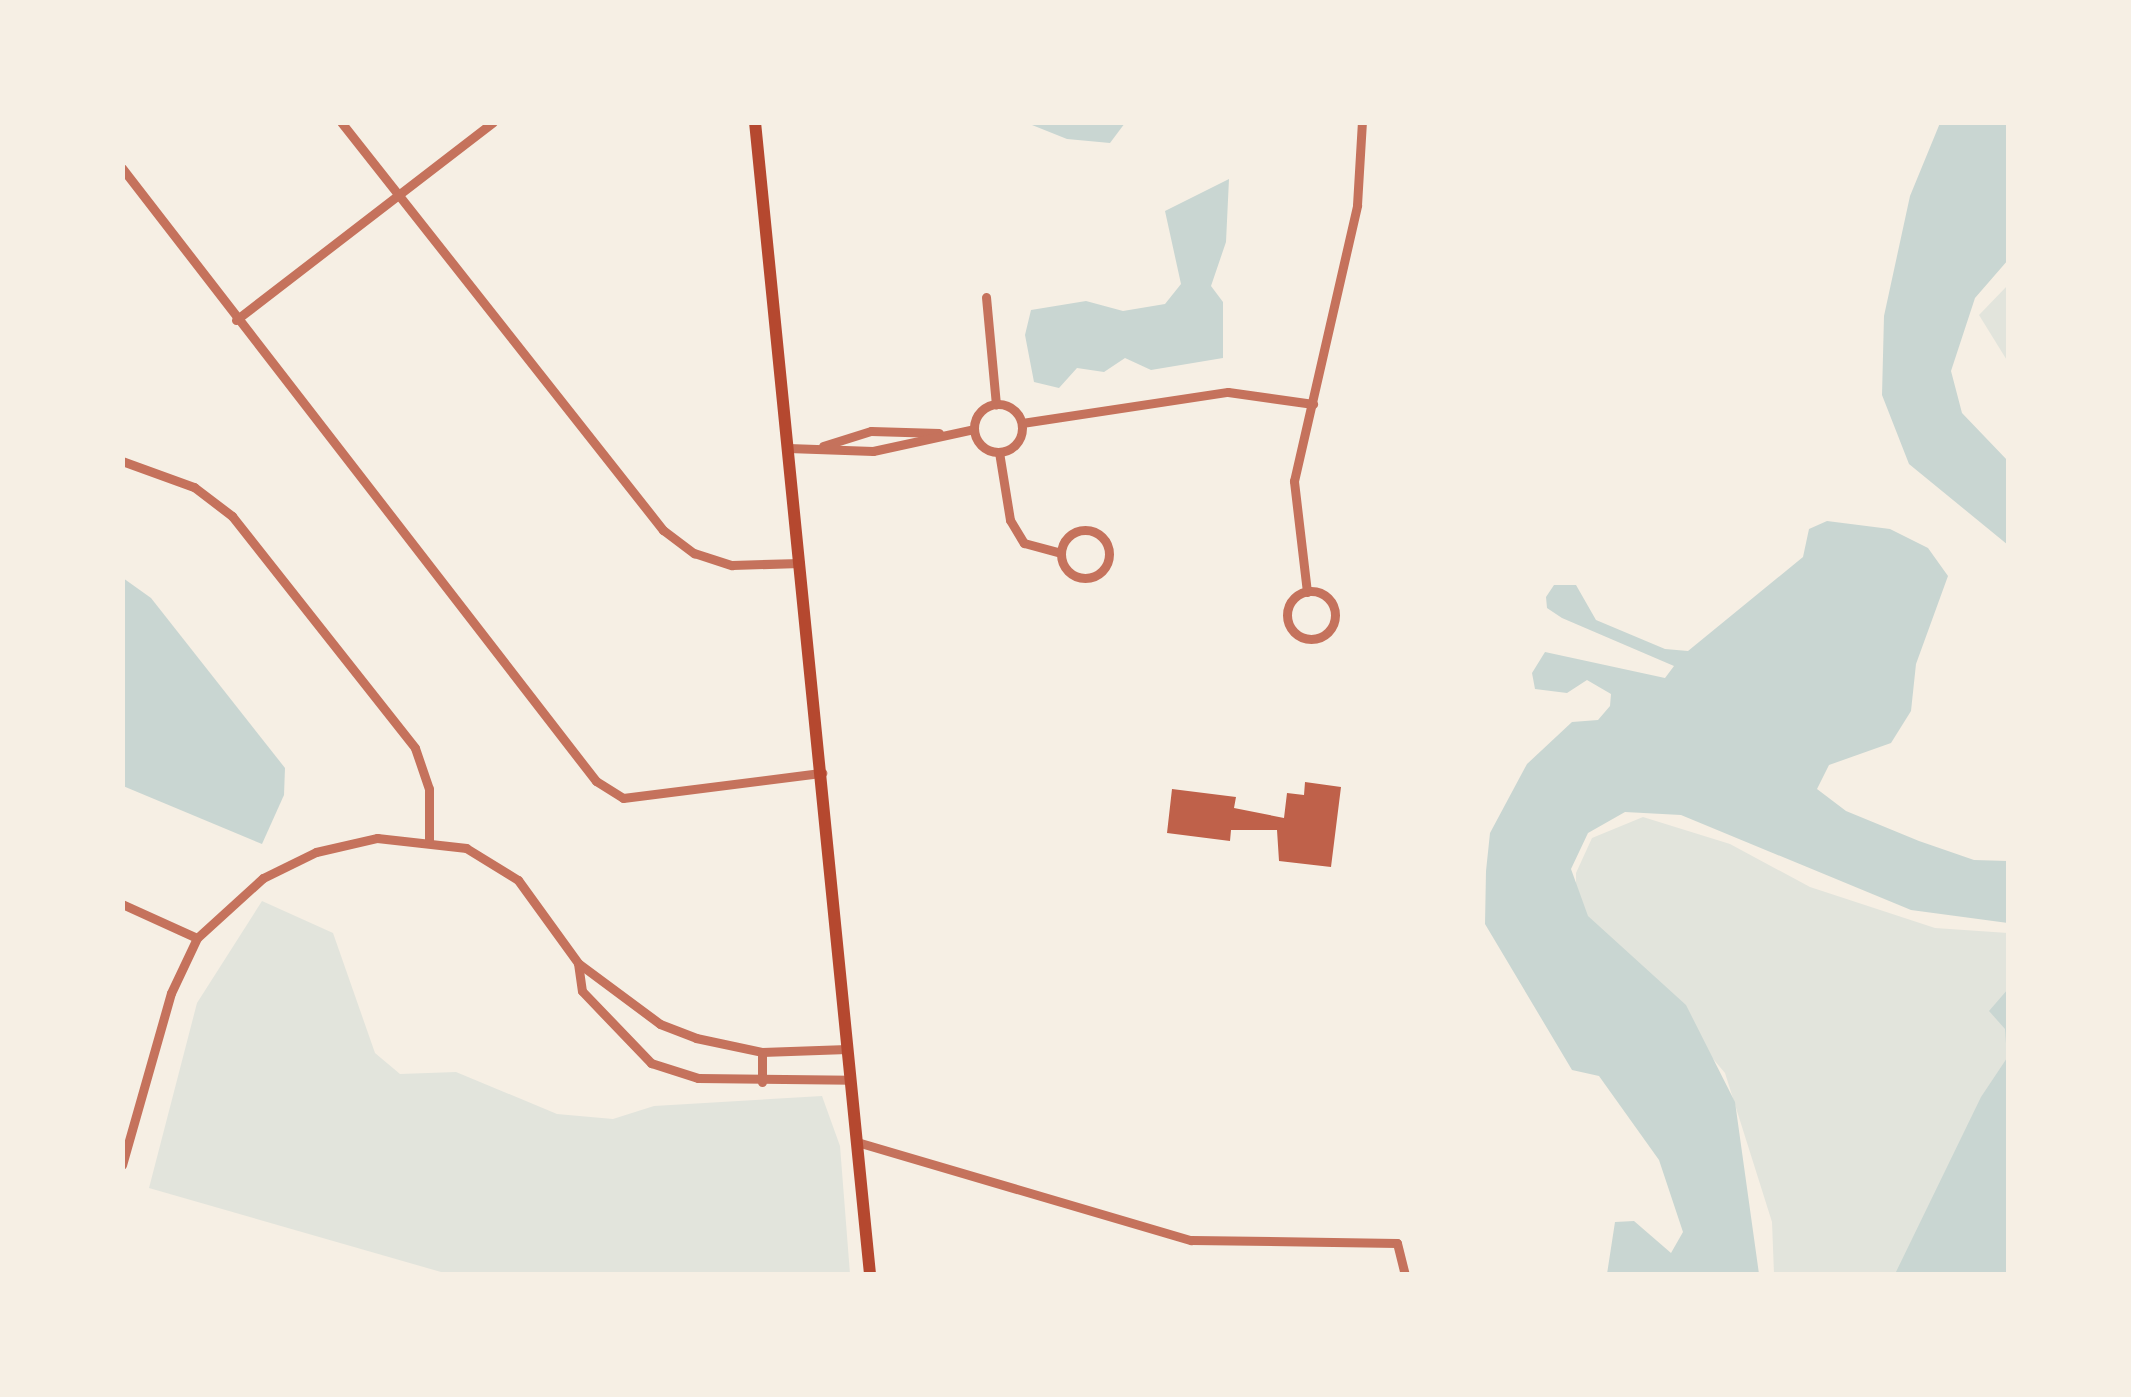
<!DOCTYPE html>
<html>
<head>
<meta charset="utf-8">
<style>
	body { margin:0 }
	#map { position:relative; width:2131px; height:1397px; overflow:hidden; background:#f6efe4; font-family:Signika,sans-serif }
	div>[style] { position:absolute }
	.green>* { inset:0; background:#e2e4dc }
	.water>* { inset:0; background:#c9d6d2 }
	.building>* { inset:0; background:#bf614a }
	.minor>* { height:9px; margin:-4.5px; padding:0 4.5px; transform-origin:4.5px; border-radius:4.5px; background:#c5725c }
	.minor>.ring { margin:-4.5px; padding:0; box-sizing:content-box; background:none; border:9px solid #c5725c; border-radius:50% }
	.secondary>* { height:12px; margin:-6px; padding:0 6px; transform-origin:6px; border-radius:6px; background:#b5482f }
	span { translate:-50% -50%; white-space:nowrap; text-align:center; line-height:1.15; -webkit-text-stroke:10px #f6efe4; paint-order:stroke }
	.frame { position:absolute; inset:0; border:125px solid #f6efe4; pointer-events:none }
</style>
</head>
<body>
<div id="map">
	<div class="green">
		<i style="clip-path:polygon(2008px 285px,2008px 362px,1979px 315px)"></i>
		<i style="clip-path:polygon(1643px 817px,1730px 844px,1810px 887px,1935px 928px,2008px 933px,2008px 1162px,1942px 1274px,1774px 1274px,1772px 1222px,1725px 1073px,1622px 951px,1576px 914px,1576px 873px,1592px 838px)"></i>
		<i style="clip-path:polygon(262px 901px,333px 933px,375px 1053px,400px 1074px,456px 1072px,557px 1114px,613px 1119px,654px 1106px,822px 1096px,840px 1146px,850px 1274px,448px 1274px,149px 1188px,197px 1003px)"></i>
	</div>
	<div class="water">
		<i style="clip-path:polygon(1027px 123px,1125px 123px,1110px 143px,1067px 139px)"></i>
		<i style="clip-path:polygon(1940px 123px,2008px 123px,2008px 260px,1975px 298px,1951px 371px,1962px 413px,2008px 461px,2008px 545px,1909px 464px,1882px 395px,1884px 316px,1910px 196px)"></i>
		<i style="clip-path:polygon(1229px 179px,1226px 242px,1211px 286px,1223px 302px,1223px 358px,1151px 370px,1125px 358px,1104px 372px,1077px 368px,1059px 388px,1034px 382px,1025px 335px,1031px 310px,1086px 301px,1123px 311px,1165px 304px,1181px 284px,1165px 211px)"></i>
		<i style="clip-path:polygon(1827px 521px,1890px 529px,1928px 548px,1948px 576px,1916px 664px,1911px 711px,1891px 743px,1829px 765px,1817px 789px,1846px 811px,1919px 841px,1974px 860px,2008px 861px,2008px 923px,1911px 910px,1681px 815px,1625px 812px,1588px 833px,1571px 869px,1588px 916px,1686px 1005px,1735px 1102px,1759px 1274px,1607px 1274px,1615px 1222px,1634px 1221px,1671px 1253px,1683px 1232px,1659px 1160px,1599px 1076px,1572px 1070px,1485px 924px,1486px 871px,1490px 833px,1527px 764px,1572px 722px,1598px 720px,1610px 706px,1611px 694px,1587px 680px,1567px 693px,1535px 689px,1532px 673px,1545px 652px,1665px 678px,1674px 666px,1562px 618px,1547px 608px,1546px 597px,1554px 585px,1576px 585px,1596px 620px,1665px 649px,1688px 651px,1803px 557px,1809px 529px)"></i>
		<i style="clip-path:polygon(123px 578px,151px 598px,285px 768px,284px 795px,262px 844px,123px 786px)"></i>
		<i style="clip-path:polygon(2008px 989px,2008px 1274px,1895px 1274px,1981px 1097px,2007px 1058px,2005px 1029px,1989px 1011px)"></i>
	</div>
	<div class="building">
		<i style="clip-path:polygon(1305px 782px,1341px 787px,1331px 867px,1279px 861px,1277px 830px,1231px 830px,1230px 841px,1167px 833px,1172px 789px,1236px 797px,1234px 808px,1284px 818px,1287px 793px,1304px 795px)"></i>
	</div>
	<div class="minor">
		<i style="left:341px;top:122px;width:520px;rotate:51.72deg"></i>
		<i style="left:663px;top:530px;width:39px;rotate:37deg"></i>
		<i style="left:694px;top:553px;width:40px;rotate:18deg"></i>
		<i style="left:732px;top:565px;width:68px;rotate:-1.7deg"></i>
		<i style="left:122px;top:168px;width:775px;rotate:52.29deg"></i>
		<i style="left:596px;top:781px;width:32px;rotate:32deg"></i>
		<i style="left:623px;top:798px;width:201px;rotate:-7.2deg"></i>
		<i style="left:986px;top:297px;width:108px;rotate:84.7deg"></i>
		<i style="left:236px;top:320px;width:324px;rotate:-37.6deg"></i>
		<i class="ring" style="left:974px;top:404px;width:39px;height:39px"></i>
		<i style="left:1022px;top:423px;width:208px;rotate:-8.6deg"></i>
		<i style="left:1228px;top:392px;width:86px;rotate:8deg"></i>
		<i style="left:823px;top:446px;width:50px;rotate:-17.4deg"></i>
		<i style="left:871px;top:431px;width:68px;rotate:1.7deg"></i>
		<i style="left:788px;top:448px;width:85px;rotate:2deg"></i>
		<i style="left:873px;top:451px;width:103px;rotate:-12.3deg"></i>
		<i style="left:999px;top:452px;width:69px;rotate:80.8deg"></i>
		<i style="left:1010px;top:520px;width:27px;rotate:59deg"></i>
		<i style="left:1024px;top:543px;width:38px;rotate:15deg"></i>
		<i style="left:122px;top:461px;width:77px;rotate:19.9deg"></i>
		<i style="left:194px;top:487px;width:48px;rotate:37.3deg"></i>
		<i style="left:232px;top:516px;width:295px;rotate:51.7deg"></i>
		<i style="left:415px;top:748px;width:43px;rotate:71.1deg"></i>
		<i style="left:429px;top:789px;width:52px;rotate:90deg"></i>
		<i class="ring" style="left:1061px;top:530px;width:39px;height:39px"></i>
		<i class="ring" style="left:1287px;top:591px;width:39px;height:39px"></i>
		<i style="left:1307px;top:592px;width:112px;rotate:-96.7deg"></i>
		<i style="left:1294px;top:481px;width:283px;rotate:-77.1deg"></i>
		<i style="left:1357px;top:205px;width:83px;rotate:-86.6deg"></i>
		<i style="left:122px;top:904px;width:82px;rotate:24.4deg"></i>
		<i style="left:578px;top:963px;width:102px;rotate:36.6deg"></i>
		<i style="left:660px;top:1024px;width:39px;rotate:21deg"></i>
		<i style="left:696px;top:1038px;width:67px;rotate:12deg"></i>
		<i style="left:762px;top:1052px;width:85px;rotate:-2deg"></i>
		<i style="left:762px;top:1082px;width:30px;rotate:-90deg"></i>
		<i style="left:857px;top:1142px;width:348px;rotate:16.4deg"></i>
		<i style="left:1191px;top:1240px;width:206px;rotate:0.8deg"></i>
		<i style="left:1397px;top:1243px;width:32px;rotate:76deg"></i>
		<i style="left:122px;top:1165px;width:179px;rotate:-74.1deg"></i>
		<i style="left:171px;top:993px;width:61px;rotate:-64.7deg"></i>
		<i style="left:197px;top:938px;width:89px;rotate:-42.3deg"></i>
		<i style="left:263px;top:878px;width:59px;rotate:-26.1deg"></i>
		<i style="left:316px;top:852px;width:63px;rotate:-12.9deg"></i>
		<i style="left:377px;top:838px;width:90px;rotate:6.4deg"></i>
		<i style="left:466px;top:848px;width:61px;rotate:31.6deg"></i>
		<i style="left:518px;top:880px;width:102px;rotate:54.1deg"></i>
		<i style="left:578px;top:963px;width:28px;rotate:82deg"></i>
		<i style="left:582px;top:991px;width:100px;rotate:46.2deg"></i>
		<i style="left:651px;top:1063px;width:49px;rotate:17.7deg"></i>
		<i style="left:698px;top:1078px;width:153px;rotate:0.7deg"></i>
	</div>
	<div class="secondary">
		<i style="left:755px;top:122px;width:1158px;rotate:84.3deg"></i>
	</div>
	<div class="frame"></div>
</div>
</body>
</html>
